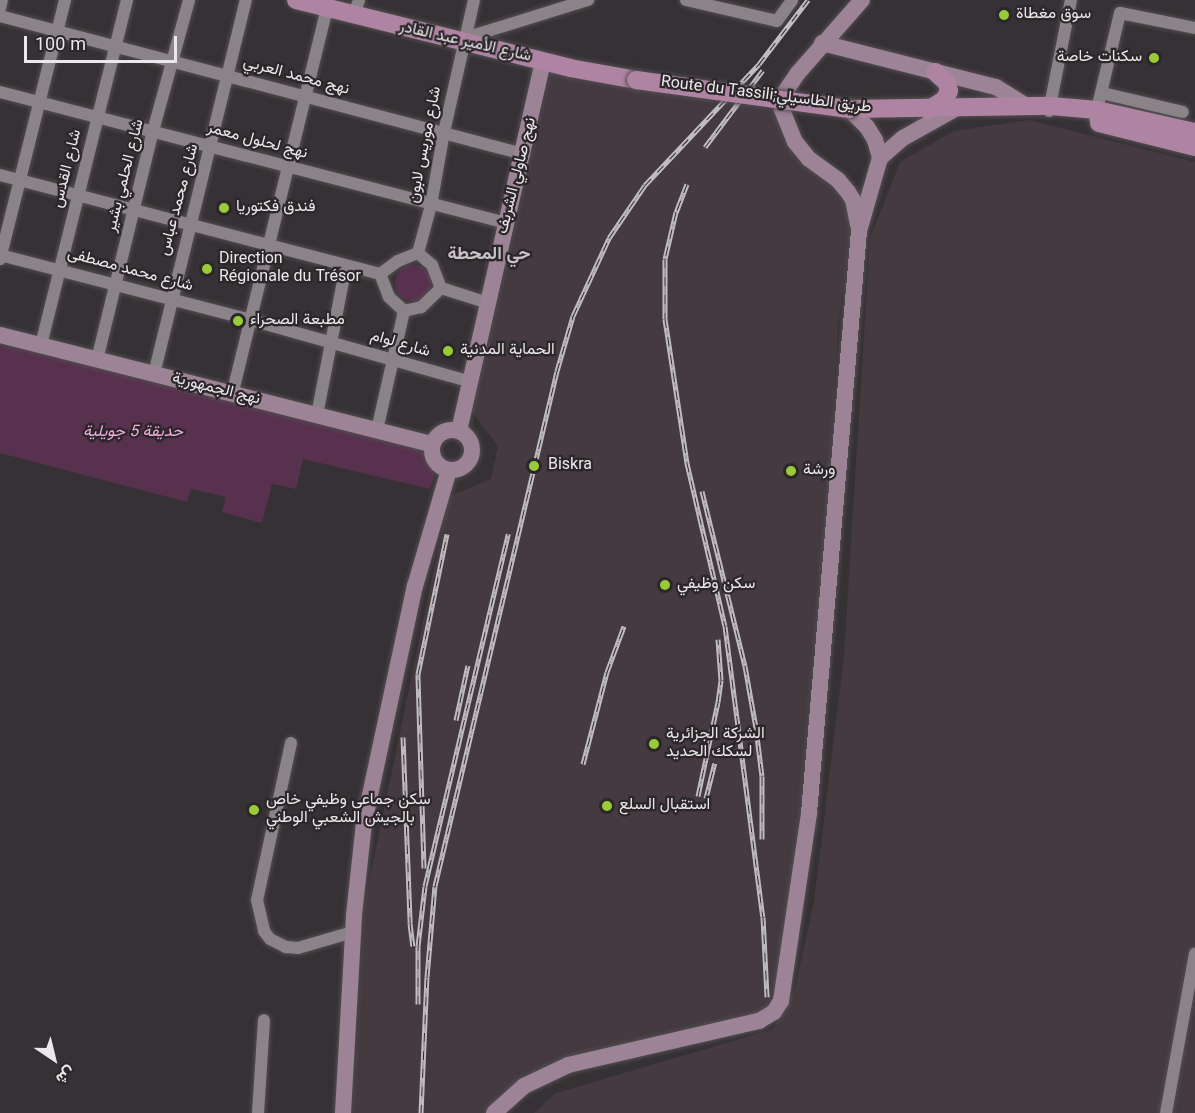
<!DOCTYPE html>
<html>
<head>
<meta charset="utf-8">
<style>
	body { margin:0 }
	#map { position:relative; width:1195px; height:1113px; overflow:hidden; background:#363134; font-family:Georgia,Vazirmatn,serif }
	div>[style] { position:absolute }
	.built>* { inset:0; background:#443a40 }
	.green>* { inset:0; background:#58314e }
	.round { border-radius:50% }
	.roads { filter:drop-shadow(0 0 2px #534e52) drop-shadow(0 0 2px #534e52) }
	.street>* { height:12px; margin:-6px; padding:0 6px; transform-origin:6px; border-radius:6px; background:#8a8388 }
	.secondary>* { height:16px; margin:-8px; padding:0 8px; transform-origin:8px; border-radius:8px; background:#9c8396 }
	.secondary>.ring { margin:-8px; padding:0; box-sizing:content-box; background:none; border:16px solid #9c8396; border-radius:50% }
	.primary>* { height:18px; margin:-9px; padding:0 9px; transform-origin:9px; border-radius:9px; background:#af84a3 }
	.rail>* { height:5px; margin-top:-2.5px; transform-origin:0; background:repeating-linear-gradient(90deg,#2c272a 0 9px,#c0bcbf 0 18px); box-sizing:border-box; border-block:2px solid #c0bcbf }
	.bridges { filter:drop-shadow(0 0 2px #534e52) drop-shadow(0 0 2px #534e52) }
	.primary-bridge>* { height:18px; margin:-9px; padding:0 9px; transform-origin:9px; border-radius:9px; background:#af84a3 }
	.dots>* { width:16px; height:16px; translate:-50% -50%; box-sizing:border-box; border:3px solid #2c272a; border-radius:50% }
	span { translate:-50% -50%; white-space:nowrap; text-align:center; line-height:1.15; -webkit-text-stroke:4.5px #2c272a; paint-order:stroke }
	.poi-label { font-size:16px; color:#ebe7ea }
	.left { translate:0 -50%; text-align:left }
	.right { translate:-100% -50%; text-align:right }
	.street-label { font-size:16px; color:#ebe7ea }
	.park-label { font-size:16px; color:#f5aae0; font-style:italic }
	.neighbourhood-label { font-size:18px; color:#c8c1c6; font-weight:700 }
	.north { position:absolute; left:24px; top:1029px; width:60px; height:60px; -webkit-text-stroke:4px #2c272a; paint-order:stroke; rotate:145deg; font-size:16px; font-weight:700; line-height:24px; text-align:center; color:#ebe7ea }
	.north::after { content:''; display:block; margin:auto; width:21px; height:27px; background:#ebe7ea; clip-path:polygon(50% 0,100% 100%,50% 72%,0 100%) }
	.scale { position:absolute; left:24px; top:36px; width:153px; height:27px; box-sizing:border-box; border:3px solid #ebe7ea; border-top:0; padding-left:8px; font-size:18px; line-height:21px; white-space:nowrap; color:#ebe7ea; -webkit-text-stroke:4px #2c272a; paint-order:stroke }
</style>
</head>
<body>
<div id="map">
	<div class="built">
		<i style="clip-path:polygon(551px 71px,634px 89px,775px 110px,803px 164px,829px 184px,846px 203px,851px 233px,838px 326px,828px 508px,809px 696px,800px 812px,776px 988px,767px 1008px,747px 1017px,587px 1052px,536px 1071px,503px 1093px,486px 1113px,353px 1113px,365px 901px,449px 496px,491px 479px,498px 446px,472px 412px)"></i>
		<i style="clip-path:polygon(1029px 120px,1195px 162px,1195px 1113px,534px 1113px,556px 1093px,773px 1029px,794px 992px,814px 902px,844px 656px,870px 238px,900px 162px,954px 131px)"></i>
	</div>
	<div class="green">
		<i class="round" style="left:395px;top:265px;width:36px;height:36px"></i>
		<i style="clip-path:polygon(0 344px,423px 451px,434px 468px,434px 477px,430px 489px,303px 459px,296px 489px,272px 484px,262px 523px,222px 512px,226px 497px,191px 489px,187px 502px,0 453px)"></i>
	</div>
	<div class="roads">
		<div class="street">
			<i style="left:686px;top:0;width:93px;rotate:13deg"></i>
			<i style="left:777px;top:21px;width:26px;rotate:-54deg"></i>
			<i style="left:0;top:8px;width:8px;rotate:-76deg"></i>
			<i style="left:0;top:16px;width:541px;rotate:14.78deg"></i>
			<i style="left:353px;top:16px;width:17px;rotate:-69deg"></i>
			<i style="left:465px;top:38px;width:129px;rotate:-17.2deg"></i>
			<i style="left:0;top:92px;width:523px;rotate:14.51deg"></i>
			<i style="left:1102px;top:93px;width:83px;rotate:13.2deg"></i>
			<i style="left:1049px;top:111px;width:113px;rotate:-78.8deg"></i>
			<i style="left:1095px;top:118px;width:108px;rotate:-76.6deg"></i>
			<i style="left:1120px;top:13px;width:76px;rotate:11.3deg"></i>
			<i style="left:0;top:175px;width:393px;rotate:14.6deg"></i>
			<i style="left:418px;top:253px;width:50px;rotate:-74.8deg"></i>
			<i style="left:431px;top:205px;width:74px;rotate:-79.9deg"></i>
			<i style="left:444px;top:132px;width:135px;rotate:-77.2deg"></i>
			<i style="left:418px;top:253px;width:18px;rotate:41deg"></i>
			<i style="left:432px;top:265px;width:25px;rotate:69deg"></i>
			<i style="left:441px;top:288px;width:28px;rotate:136deg"></i>
			<i style="left:421px;top:307px;width:17px;rotate:167deg"></i>
			<i style="left:404px;top:311px;width:21px;rotate:-137deg"></i>
			<i style="left:389px;top:297px;width:25px;rotate:-111deg"></i>
			<i style="left:380px;top:274px;width:22px;rotate:-36deg"></i>
			<i style="left:398px;top:261px;width:22px;rotate:-22deg"></i>
			<i style="left:0;top:255px;width:259px;rotate:14.5deg"></i>
			<i style="left:251px;top:320px;width:229px;rotate:15.7deg"></i>
			<i style="left:0;top:259px;width:267px;rotate:-75.9deg"></i>
			<i style="left:441px;top:288px;width:49px;rotate:17.7deg"></i>
			<i style="left:41px;top:345px;width:356px;rotate:-76deg"></i>
			<i style="left:97px;top:360px;width:236px;rotate:-76.3deg"></i>
			<i style="left:153px;top:131px;width:136px;rotate:-74.6deg"></i>
			<i style="left:154px;top:374px;width:385px;rotate:-76.2deg"></i>
			<i style="left:232px;top:395px;width:398px;rotate:-76.2deg"></i>
			<i style="left:317px;top:415px;width:152px;rotate:-79deg"></i>
			<i style="left:377px;top:430px;width:122px;rotate:-77.2deg"></i>
			<i style="left:291px;top:743px;width:161px;rotate:102.2deg"></i>
			<i style="left:257px;top:900px;width:32px;rotate:77deg"></i>
			<i style="left:264px;top:931px;width:10px;rotate:53deg"></i>
			<i style="left:270px;top:939px;width:18px;rotate:27deg"></i>
			<i style="left:286px;top:947px;width:12px;rotate:5deg"></i>
			<i style="left:298px;top:948px;width:57px;rotate:-16.2deg"></i>
			<i style="left:258px;top:1113px;width:93px;rotate:-86.3deg"></i>
			<i style="left:1166px;top:1113px;width:162px;rotate:-79.7deg"></i>
		</div>
		<div class="secondary">
			<i style="left:822px;top:43px;width:179px;rotate:14.2deg"></i>
			<i style="left:996px;top:87px;width:36px;rotate:32deg"></i>
			<i style="left:849px;top:109px;width:25px;rotate:45deg"></i>
			<i style="left:867px;top:127px;width:15px;rotate:58deg"></i>
			<i style="left:875px;top:140px;width:19px;rotate:74deg"></i>
			<i style="left:858px;top:225px;width:25px;rotate:-101deg"></i>
			<i style="left:853px;top:200px;width:9px;rotate:-122deg"></i>
			<i style="left:848px;top:192px;width:16px;rotate:-130deg"></i>
			<i style="left:838px;top:180px;width:36px;rotate:-144deg"></i>
			<i style="left:809px;top:159px;width:22px;rotate:-129deg"></i>
			<i style="left:795px;top:142px;width:35px;rotate:-112deg"></i>
			<i style="left:782px;top:109px;width:17px;rotate:-80deg"></i>
			<i style="left:785px;top:92px;width:23px;rotate:-56deg"></i>
			<i style="left:798px;top:73px;width:97px;rotate:-48.8deg"></i>
			<i style="left:0;top:335px;width:446px;rotate:14.2deg"></i>
			<i class="ring" style="left:432px;top:430px;width:24px;height:24px"></i>
			<i style="left:459px;top:431px;width:379px;rotate:-77.2deg"></i>
			<i style="left:343px;top:1113px;width:198px;rotate:-86.8deg"></i>
			<i style="left:354px;top:915px;width:93px;rotate:-83.8deg"></i>
			<i style="left:364px;top:823px;width:242px;rotate:-77.9deg"></i>
			<i style="left:415px;top:586px;width:121px;rotate:-73.7deg"></i>
			<i style="left:494px;top:1113px;width:40px;rotate:-42deg"></i>
			<i style="left:524px;top:1086px;width:49px;rotate:-25.5deg"></i>
			<i style="left:568px;top:1065px;width:196px;rotate:-13deg"></i>
			<i style="left:759px;top:1021px;width:17px;rotate:-31deg"></i>
			<i style="left:774px;top:1012px;width:13px;rotate:-58deg"></i>
			<i style="left:781px;top:1001px;width:190px;rotate:-81.5deg"></i>
			<i style="left:809px;top:813px;width:584px;rotate:-85.09deg"></i>
			<i style="left:859px;top:231px;width:76px;rotate:-74deg"></i>
			<i style="left:880px;top:158px;width:30px;rotate:-41deg"></i>
			<i style="left:903px;top:138px;width:60px;rotate:-29.1deg"></i>
		</div>
		<div class="primary">
			<i style="left:296px;top:0;width:282px;rotate:13.9deg"></i>
			<i style="left:570px;top:68px;width:67px;rotate:10.3deg"></i>
			<i style="left:849px;top:109px;width:202px;rotate:-0.9deg"></i>
			<i style="left:1051px;top:106px;width:46px;rotate:5deg"></i>
			<i style="left:1097px;top:110px;width:100px;rotate:12.7deg"></i>
			<i style="left:928px;top:110px;width:19px;rotate:-32deg"></i>
			<i style="left:944px;top:100px;width:10px;rotate:-61deg"></i>
			<i style="left:949px;top:91px;width:8px;rotate:-104deg"></i>
			<i style="left:947px;top:83px;width:16px;rotate:-137deg"></i>
			<i style="left:1099px;top:123px;width:99px;rotate:14deg"></i>
		</div>
	</div>
	<div class="rail">
		<i style="left:705px;top:147px;width:96px;rotate:-53deg"></i>
		<i style="left:687px;top:184px;width:30px;rotate:111deg"></i>
		<i style="left:676px;top:212px;width:48px;rotate:103.2deg"></i>
		<i style="left:665px;top:259px;width:60px;rotate:90deg"></i>
		<i style="left:665px;top:319px;width:146px;rotate:81.3deg"></i>
		<i style="left:687px;top:463px;width:167px;rotate:76.9deg"></i>
		<i style="left:725px;top:626px;width:293px;rotate:82.6deg"></i>
		<i style="left:763px;top:917px;width:80px;rotate:87.1deg"></i>
		<i style="left:702px;top:491px;width:180px;rotate:76.2deg"></i>
		<i style="left:745px;top:666px;width:63px;rotate:79.9deg"></i>
		<i style="left:756px;top:728px;width:48px;rotate:82.9deg"></i>
		<i style="left:762px;top:776px;width:63px;rotate:90deg"></i>
		<i style="left:456px;top:720px;width:56px;rotate:-77.7deg"></i>
		<i style="left:403px;top:737px;width:186px;rotate:87.8deg"></i>
		<i style="left:410px;top:923px;width:23px;rotate:83deg"></i>
		<i style="left:583px;top:764px;width:95px;rotate:-75.4deg"></i>
		<i style="left:607px;top:672px;width:49px;rotate:-69.7deg"></i>
		<i style="left:698px;top:796px;width:96px;rotate:-78deg"></i>
		<i style="left:718px;top:702px;width:22px;rotate:-82deg"></i>
		<i style="left:721px;top:680px;width:41px;rotate:-94.2deg"></i>
		<i style="left:706px;top:798px;width:36px;rotate:-76deg"></i>
		<i style="left:424px;top:868px;width:194px;rotate:-91.8deg"></i>
		<i style="left:418px;top:674px;width:143px;rotate:-78.3deg"></i>
		<i style="left:418px;top:1004px;width:58px;rotate:-90deg"></i>
		<i style="left:418px;top:946px;width:60px;rotate:-83.3deg"></i>
		<i style="left:425px;top:886px;width:362px;rotate:-76.7deg"></i>
		<i style="left:421px;top:1113px;width:136px;rotate:-87.5deg"></i>
		<i style="left:427px;top:977px;width:91px;rotate:-85deg"></i>
		<i style="left:435px;top:886px;width:529px;rotate:-76.67deg"></i>
		<i style="left:557px;top:371px;width:57px;rotate:-73.8deg"></i>
		<i style="left:573px;top:316px;width:86px;rotate:-65.2deg"></i>
		<i style="left:609px;top:238px;width:64px;rotate:-55.8deg"></i>
		<i style="left:645px;top:185px;width:166px;rotate:-46.7deg"></i>
		<i style="left:759px;top:64px;width:81px;rotate:-52.6deg"></i>
	</div>
	<div class="bridges">
		<div class="primary-bridge">
			<i style="left:636px;top:80px;width:215px;rotate:7.8deg"></i>
		</div>
	</div>
	<div class="dots">
		<i style="left:1004px;top:15px;background:#98cb37"></i>
		<i style="left:1154px;top:58px;background:#98cb37"></i>
		<i style="left:224px;top:208px;background:#98cb37"></i>
		<i style="left:207px;top:269px;background:#98cb37"></i>
		<i style="left:238px;top:321px;background:#98cb37"></i>
		<i style="left:448px;top:351px;background:#98cb37"></i>
		<i style="left:534px;top:466px;background:#98cb37"></i>
		<i style="left:791px;top:471px;background:#98cb37"></i>
		<i style="left:665px;top:585px;background:#98cb37"></i>
		<i style="left:654px;top:744px;background:#98cb37"></i>
		<i style="left:607px;top:806px;background:#98cb37"></i>
		<i style="left:254px;top:810px;background:#98cb37"></i>
	</div>
	<div class="poi-label">
		<span class="left" style="left:1016px;top:15px">سوق مغطاة</span>
		<span class="right" style="left:1142px;top:58px">سكنات خاصة</span>
		<span class="left" style="left:236px;top:208px">فندق فكتوريا</span>
		<span class="left" style="left:219px;top:269px">Direction<br>Régionale du Trésor</span>
		<span class="left" style="left:250px;top:321px">مطبعة الصحراء</span>
		<span class="left" style="left:460px;top:351px">الحماية المدنية</span>
		<span class="left" style="left:548px;top:466px">Biskra</span>
		<span class="left" style="left:803px;top:471px">ورشة</span>
		<span class="left" style="left:677px;top:585px">سكن وظيفي</span>
		<span class="left" style="left:666px;top:744px">الشركة الجزائرية<br>لسكك الحديد</span>
		<span class="left" style="left:266px;top:810px">سكن جماعي وظيفي خاص<br>بالجيش الشعبي الوطني</span>
		<span class="left" style="left:619px;top:806px">استقبال السلع</span>
	</div>
	<div class="street-label">
		<span style="left:465px;top:43px;rotate:13deg">شارع الأمير عبد القادر</span>
		<span style="left:296px;top:77px;rotate:15deg">نهج محمد العربي</span>
		<span style="left:766px;top:96px;rotate:7deg">Route du Tassili;طريق الطاسيلي</span>
		<span style="left:257px;top:142px;rotate:15deg">نهج لحلول معمر</span>
		<span style="left:426px;top:145px;rotate:-79deg">شارع موريس لابون</span>
		<span style="left:68px;top:169px;rotate:-76deg">شارع القدس</span>
		<span style="left:126px;top:176px;rotate:-76deg">شارع الحلمي بشير</span>
		<span style="left:518px;top:176px;rotate:-76deg">نهج صاولي الشربف</span>
		<span style="left:180px;top:200px;rotate:-75deg">شارع محمد عباس</span>
		<span style="left:130px;top:271px;rotate:15deg">شارع محمد مصطفى</span>
		<span style="left:400px;top:345px;rotate:16deg">شارع لوام</span>
		<span style="left:216px;top:390px;rotate:14deg">نهج الجمهورية</span>
	</div>
	<div class="park-label">
		<span style="left:133px;top:433px">حديقة 5 جويلية</span>
	</div>
	<div class="neighbourhood-label">
		<span style="left:489px;top:255px">حي المحطة</span>
	</div>
	<div class="north">ش</div>
	<div class="scale">100 m</div>
</div>
</body>
</html>
